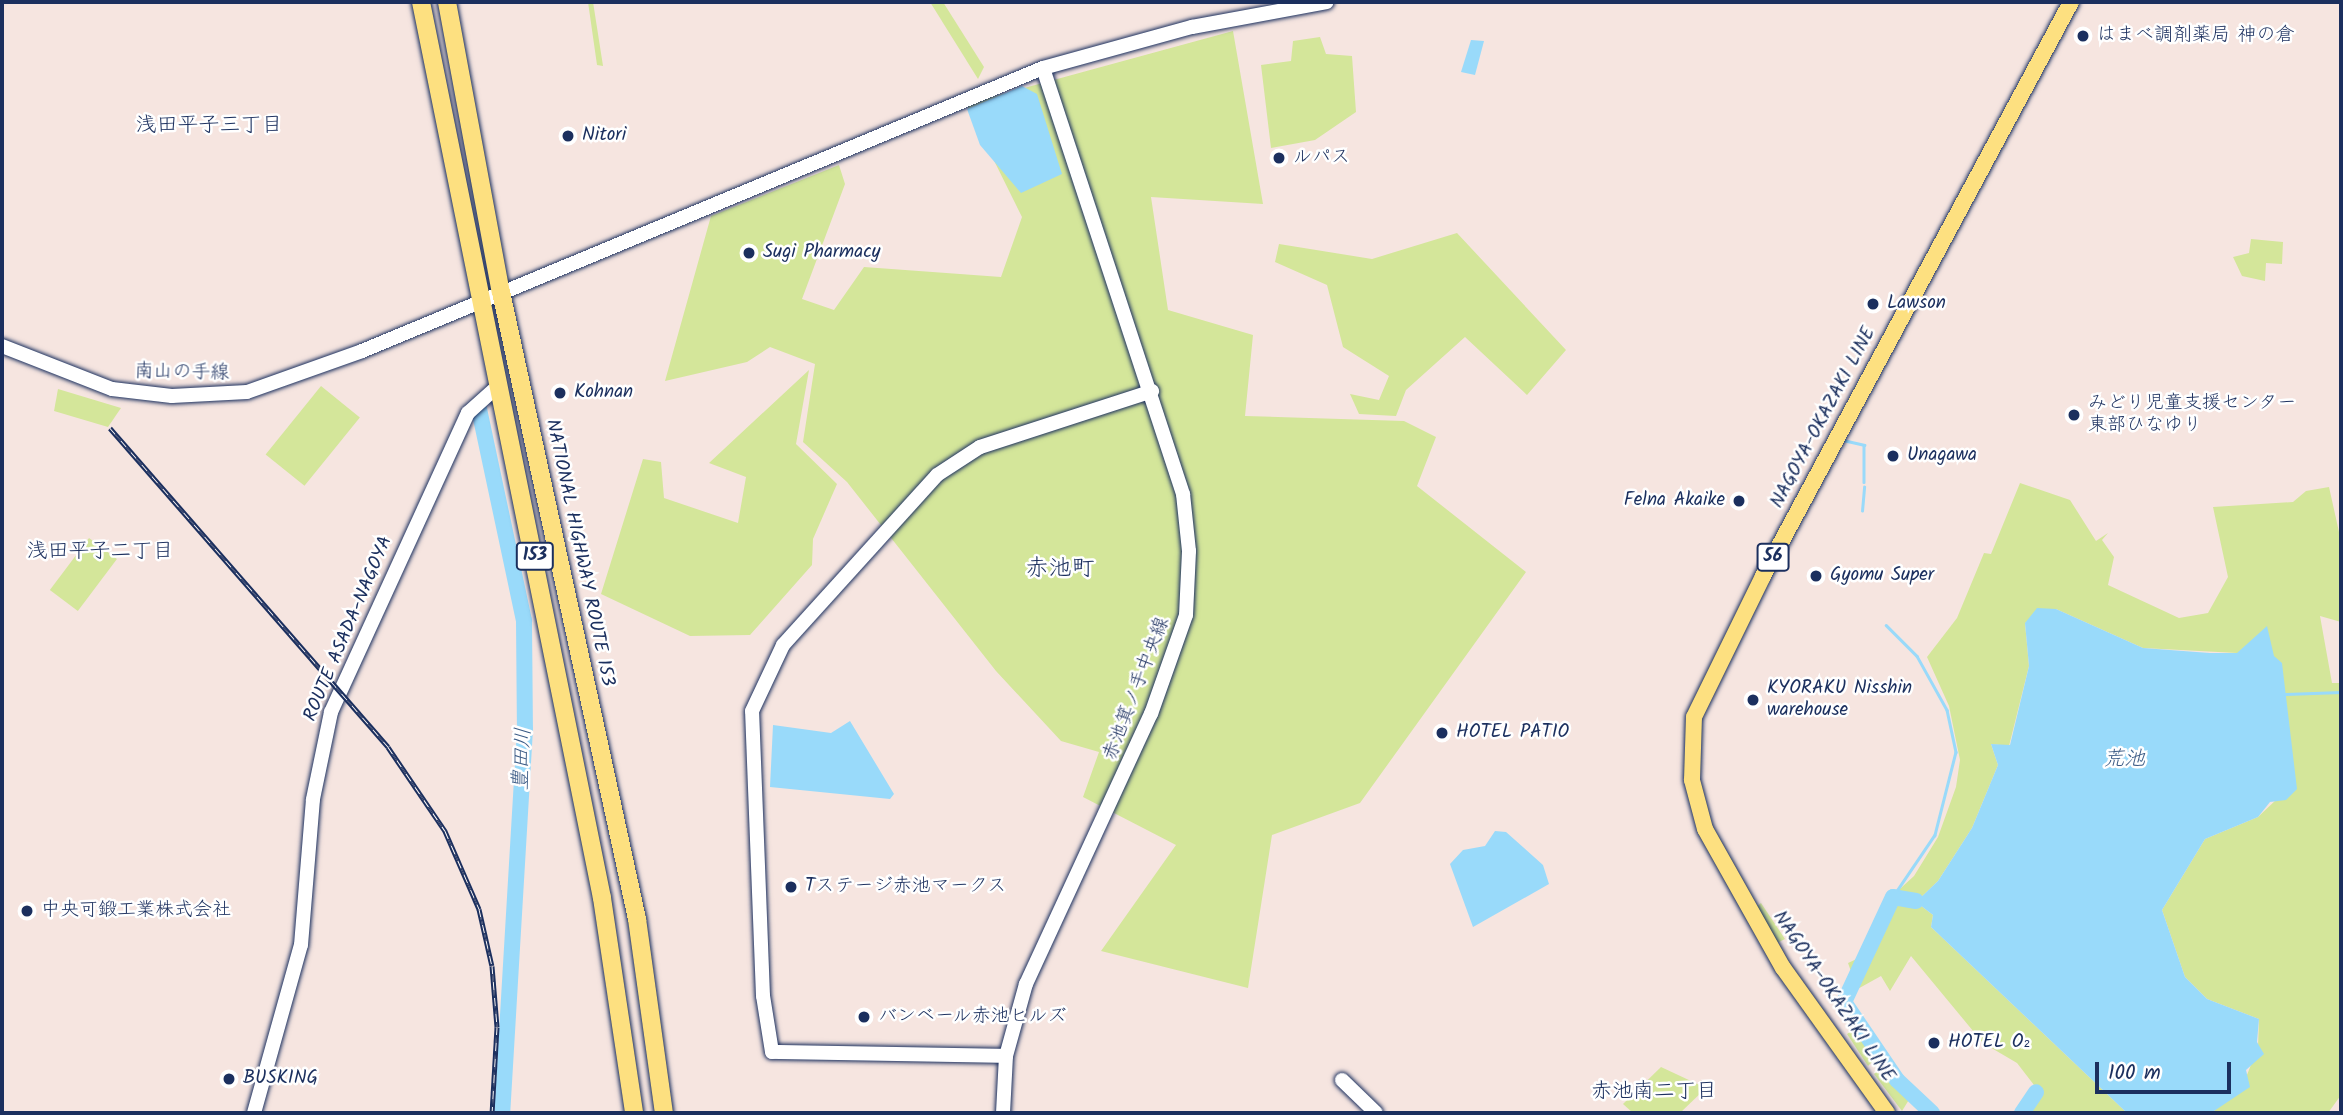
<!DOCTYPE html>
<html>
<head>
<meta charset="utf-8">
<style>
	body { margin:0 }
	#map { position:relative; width:2343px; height:1115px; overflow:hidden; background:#f6e5e0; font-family:Kalam,"Klee One",sans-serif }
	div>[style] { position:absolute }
	.green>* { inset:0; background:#d4e69a; transform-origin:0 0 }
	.water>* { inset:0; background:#99dafa }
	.stream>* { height:2.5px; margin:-1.25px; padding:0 1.25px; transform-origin:1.25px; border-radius:1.25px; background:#99dafa }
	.river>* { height:16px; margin:-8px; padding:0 8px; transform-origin:8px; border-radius:8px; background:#99dafa }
	.roads { filter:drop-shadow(0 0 2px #1b2f5e) drop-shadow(0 0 2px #1b2f5e) }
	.secondary>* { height:14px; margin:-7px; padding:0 7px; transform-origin:7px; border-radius:7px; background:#fff }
	.primary>* { height:16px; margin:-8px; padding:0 8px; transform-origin:8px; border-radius:8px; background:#fde080 }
	.highway>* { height:18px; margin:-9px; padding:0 9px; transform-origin:9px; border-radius:9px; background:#fde080 }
	.rail>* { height:5px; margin-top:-2.5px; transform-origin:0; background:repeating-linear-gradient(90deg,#fff 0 8px,#1b2f5e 0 16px); box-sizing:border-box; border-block:2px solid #1b2f5e }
	.dots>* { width:19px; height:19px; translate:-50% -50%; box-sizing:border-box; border:4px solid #fff; border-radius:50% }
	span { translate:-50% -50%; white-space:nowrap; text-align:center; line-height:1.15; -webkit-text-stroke:5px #fff; paint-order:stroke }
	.shield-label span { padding:2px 5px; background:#fff; border:2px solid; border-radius:5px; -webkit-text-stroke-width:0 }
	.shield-label { font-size:18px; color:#1b2f5e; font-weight:700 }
	.poi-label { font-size:19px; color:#1b2f5e }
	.left { translate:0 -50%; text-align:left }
	.right { translate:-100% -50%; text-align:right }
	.street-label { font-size:19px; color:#1b2f5e }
	.neighbourhood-label { font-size:21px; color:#1b2f5e }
	.water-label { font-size:21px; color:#3a5a85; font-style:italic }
	.quarter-label { font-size:23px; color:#1b2f5e }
	.frame { position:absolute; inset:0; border:4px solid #1b2f5e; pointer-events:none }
	.scale { position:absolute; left:2095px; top:1062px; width:136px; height:32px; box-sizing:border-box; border:4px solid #1b2f5e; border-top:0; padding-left:9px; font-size:21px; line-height:24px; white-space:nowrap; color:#1b2f5e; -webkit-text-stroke:5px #fff; paint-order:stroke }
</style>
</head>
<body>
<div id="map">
	<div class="green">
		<i style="clip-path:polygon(588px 2px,593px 2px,603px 66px,597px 65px)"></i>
		<i style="clip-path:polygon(930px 2px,943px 2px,984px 67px,978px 79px)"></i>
		<i style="clip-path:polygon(1233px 31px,1263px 204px,1151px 197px,1168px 310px,1253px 335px,1245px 416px,1404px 421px,1436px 437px,1417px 486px,1526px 572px,1360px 803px,1272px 835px,1248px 988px,1101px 951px,1176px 845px,1083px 797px,1099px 752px,1061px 741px,996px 671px,847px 482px,803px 442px,815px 364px,770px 347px,747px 362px,665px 381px,711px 216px,839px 165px,845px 184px,802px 299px,834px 310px,864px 267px,1001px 277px,1022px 217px,966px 104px)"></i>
		<i style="clip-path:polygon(1320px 37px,1326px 54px,1352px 56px,1356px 112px,1315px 140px,1271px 148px,1261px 65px,1291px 61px,1293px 41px)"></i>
		<i style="clip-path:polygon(1457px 233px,1566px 350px,1527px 395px,1465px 337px,1406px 390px,1396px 416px,1359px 414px,1350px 394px,1379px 400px,1389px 376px,1343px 347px,1327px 285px,1275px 262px,1279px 244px,1372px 259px)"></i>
		<i style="clip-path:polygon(2251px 239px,2283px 242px,2282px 264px,2266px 263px,2265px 281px,2242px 276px,2233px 257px,2249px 253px)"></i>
		<i style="clip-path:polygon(809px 370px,796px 444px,837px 484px,813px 539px,812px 565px,750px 635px,690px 636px,601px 594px,643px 459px,661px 462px,664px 498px,738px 523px,746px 477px,709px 463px)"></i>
		<i style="left:321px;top:386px;width:50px;height:88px;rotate:39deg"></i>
		<i style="clip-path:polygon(58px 389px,121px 408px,108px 427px,54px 411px)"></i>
		<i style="clip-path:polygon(2020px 483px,2070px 500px,2096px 541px,2108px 533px,2102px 540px,2114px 557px,2108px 585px,2179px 618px,2208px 613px,2228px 577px,2213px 507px,2293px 502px,2306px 491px,2329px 487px,2341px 541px,2341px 622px,2320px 616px,2332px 683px,2341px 683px,2341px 1095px,2328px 1113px,2188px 1113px,2214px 1111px,2245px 1080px,2258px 1047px,2259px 1019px,2207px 999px,2185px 977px,2162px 910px,2205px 839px,2258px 817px,2277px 799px,2237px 653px,2143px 648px,2056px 609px,2025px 623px,2029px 666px,2009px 746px,1991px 744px,1998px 765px,1972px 828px,1938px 881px,1916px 902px,1933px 915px,1931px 927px,2127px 1113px,2024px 1113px,2034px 1085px,2017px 1063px,1983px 1043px,1911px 956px,1890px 991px,1881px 976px,1845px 996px,1853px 977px,1848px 963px,1863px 956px,1890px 898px,1914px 876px,1938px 837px,1956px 787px,1960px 760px,1949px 706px,1927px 657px,1957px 618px,1984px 553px,1991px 554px)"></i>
		<i style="left:89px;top:538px;width:35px;height:65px;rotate:37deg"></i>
		<i style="clip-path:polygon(1761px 903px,1785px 939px,1775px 944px,1755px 908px)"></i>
		<i style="clip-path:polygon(1864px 1023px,1882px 1052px,1868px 1066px,1847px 1034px)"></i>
		<i style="clip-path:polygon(1889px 1061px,1915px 1090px,1902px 1111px,1874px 1074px)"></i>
		<i style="clip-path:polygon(1661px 1067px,1706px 1088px,1680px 1113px,1633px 1113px,1623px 1104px)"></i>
	</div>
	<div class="water">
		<i style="clip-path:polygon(1471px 40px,1484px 41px,1475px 75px,1461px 72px)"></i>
		<i style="clip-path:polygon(1022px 86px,1037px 94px,1062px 174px,1021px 193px,980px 145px,967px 109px)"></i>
		<i style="clip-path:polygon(2037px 608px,2056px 609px,2143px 648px,2210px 653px,2237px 653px,2267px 626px,2274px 656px,2282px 663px,2297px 789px,2286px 800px,2270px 802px,2258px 817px,2205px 839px,2162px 910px,2185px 977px,2207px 999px,2259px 1019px,2257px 1042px,2264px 1054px,2246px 1070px,2250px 1087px,2214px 1111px,2127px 1113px,1931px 927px,1933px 915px,1916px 902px,1938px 881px,1972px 828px,1998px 765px,1991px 744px,2010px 745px,2029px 666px,2025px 623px)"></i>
		<i style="clip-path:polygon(850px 721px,894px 794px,890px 799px,770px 787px,773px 725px,831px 733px)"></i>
		<i style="clip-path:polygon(1495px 831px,1506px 832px,1543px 865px,1549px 884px,1473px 927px,1450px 864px,1463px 850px,1485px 846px)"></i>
	</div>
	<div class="stream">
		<i style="left:1843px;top:440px;width:22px;rotate:13deg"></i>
		<i style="left:1864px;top:445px;width:37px;rotate:90deg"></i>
		<i style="left:1862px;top:511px;width:24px;rotate:-85deg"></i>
		<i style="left:1886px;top:625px;width:44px;rotate:45deg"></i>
		<i style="left:1917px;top:656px;width:62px;rotate:60.9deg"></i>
		<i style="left:1947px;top:710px;width:43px;rotate:77.9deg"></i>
		<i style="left:1956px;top:752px;width:86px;rotate:104.2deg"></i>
		<i style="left:1935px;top:835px;width:75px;rotate:124.1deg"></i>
		<i style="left:2285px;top:694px;width:56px;rotate:-2deg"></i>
	</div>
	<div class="river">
		<i style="left:479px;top:409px;width:217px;rotate:78deg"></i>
		<i style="left:524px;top:621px;width:108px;rotate:89.5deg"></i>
		<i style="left:525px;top:729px;width:385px;rotate:93.4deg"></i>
		<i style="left:1916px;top:901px;width:23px;rotate:-170deg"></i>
		<i style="left:1893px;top:897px;width:116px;rotate:115deg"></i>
		<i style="left:1844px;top:1002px;width:94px;rotate:55.8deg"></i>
		<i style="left:1897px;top:1080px;width:48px;rotate:43.3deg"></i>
		<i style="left:2022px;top:1113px;width:25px;rotate:-56deg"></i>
	</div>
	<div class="roads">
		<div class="secondary">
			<i style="left:2px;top:346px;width:118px;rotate:21.4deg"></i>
			<i style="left:112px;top:389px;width:60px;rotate:6.7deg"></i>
			<i style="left:172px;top:396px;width:75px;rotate:-3.1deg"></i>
			<i style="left:247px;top:392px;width:122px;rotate:-19.6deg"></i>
			<i style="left:362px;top:351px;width:737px;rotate:-22.57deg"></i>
			<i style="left:1043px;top:68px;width:155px;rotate:-15.4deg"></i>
			<i style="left:1192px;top:27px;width:137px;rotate:-10.5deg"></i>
			<i style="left:1006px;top:1056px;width:234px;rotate:-179deg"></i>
			<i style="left:772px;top:1052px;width:57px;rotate:-99.1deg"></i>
			<i style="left:763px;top:996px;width:285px;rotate:-92.2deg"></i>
			<i style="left:752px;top:711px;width:73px;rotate:-64.8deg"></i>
			<i style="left:783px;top:645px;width:229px;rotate:-47.8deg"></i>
			<i style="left:937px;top:475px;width:51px;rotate:-33.1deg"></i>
			<i style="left:980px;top:447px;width:181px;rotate:-18deg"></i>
			<i style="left:1342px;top:1080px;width:47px;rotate:44.1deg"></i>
			<i style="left:254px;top:1113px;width:174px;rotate:-74.4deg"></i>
			<i style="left:301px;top:945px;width:146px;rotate:-85.3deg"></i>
			<i style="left:313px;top:799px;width:89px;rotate:-78.3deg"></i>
			<i style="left:331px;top:712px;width:329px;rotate:-65.4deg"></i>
			<i style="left:468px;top:413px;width:39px;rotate:-42deg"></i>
			<i style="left:1003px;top:1113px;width:57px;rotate:-87deg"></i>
			<i style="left:1006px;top:1056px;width:75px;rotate:-74.5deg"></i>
			<i style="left:1026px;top:984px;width:298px;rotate:-65.2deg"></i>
			<i style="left:1151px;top:714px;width:105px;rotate:-70.5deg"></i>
			<i style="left:1186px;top:615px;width:64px;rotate:-87.3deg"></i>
			<i style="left:1189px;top:551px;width:57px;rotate:-96deg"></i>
			<i style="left:1183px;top:494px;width:448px;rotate:-108.2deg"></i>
		</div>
		<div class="primary">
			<i style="left:1887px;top:1113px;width:178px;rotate:-125.6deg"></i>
			<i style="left:1783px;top:968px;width:159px;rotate:-119.3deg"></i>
			<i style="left:1705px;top:829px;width:51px;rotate:-104.9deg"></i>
			<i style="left:1692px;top:780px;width:63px;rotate:-88.2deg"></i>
			<i style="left:1694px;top:717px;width:157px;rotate:-63.9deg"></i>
			<i style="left:1763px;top:576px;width:651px;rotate:-61.78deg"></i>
		</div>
		<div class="highway">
			<i style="left:421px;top:2px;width:914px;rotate:78.58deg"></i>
			<i style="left:602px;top:898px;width:217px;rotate:81.5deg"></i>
			<i style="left:447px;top:2px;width:295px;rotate:79.5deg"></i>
			<i style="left:501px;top:292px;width:642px;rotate:77.76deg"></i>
			<i style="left:637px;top:919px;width:196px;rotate:82.1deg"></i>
		</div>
	</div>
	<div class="rail">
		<i style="left:110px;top:428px;width:423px;rotate:48.9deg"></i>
		<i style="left:388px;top:747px;width:102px;rotate:55.8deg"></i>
		<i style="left:445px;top:831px;width:85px;rotate:66.4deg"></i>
		<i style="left:479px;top:909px;width:58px;rotate:77.2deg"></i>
		<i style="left:492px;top:966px;width:61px;rotate:85.3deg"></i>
		<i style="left:497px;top:1027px;width:86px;rotate:93.3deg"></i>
	</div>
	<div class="dots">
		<i style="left:2083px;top:36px;background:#1b2f5e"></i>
		<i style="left:568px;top:136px;background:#1b2f5e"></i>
		<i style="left:1279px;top:158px;background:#1b2f5e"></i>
		<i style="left:749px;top:253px;background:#1b2f5e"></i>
		<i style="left:1873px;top:304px;background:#1b2f5e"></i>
		<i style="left:560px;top:393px;background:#1b2f5e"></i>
		<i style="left:2074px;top:415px;background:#1b2f5e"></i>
		<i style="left:1893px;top:456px;background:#1b2f5e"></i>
		<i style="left:1739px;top:501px;background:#1b2f5e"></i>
		<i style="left:1816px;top:576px;background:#1b2f5e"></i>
		<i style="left:1753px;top:700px;background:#1b2f5e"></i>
		<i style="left:1442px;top:733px;background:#1b2f5e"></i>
		<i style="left:791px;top:887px;background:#1b2f5e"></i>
		<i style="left:27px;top:911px;background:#1b2f5e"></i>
		<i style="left:864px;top:1017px;background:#1b2f5e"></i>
		<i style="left:1934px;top:1043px;background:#1b2f5e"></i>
		<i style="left:229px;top:1079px;background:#1b2f5e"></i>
	</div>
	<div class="shield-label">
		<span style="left:535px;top:556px">153</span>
		<span style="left:1773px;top:557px">56</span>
	</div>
	<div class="poi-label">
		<span class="left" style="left:2097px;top:36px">はまべ調剤薬局 神の倉</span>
		<span class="left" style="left:582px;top:136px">Nitori</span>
		<span class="left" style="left:1293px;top:158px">ルパス</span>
		<span class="left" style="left:763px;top:253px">Sugi Pharmacy</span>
		<span class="left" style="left:1887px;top:304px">Lawson</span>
		<span class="left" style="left:574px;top:393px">Kohnan</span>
		<span class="left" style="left:2088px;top:415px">みどり児童支援センター<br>東部ひなゆり</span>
		<span class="left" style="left:1907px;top:456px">Unagawa</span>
		<span class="right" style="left:1725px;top:501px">Felna Akaike</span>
		<span class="left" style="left:1830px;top:576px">Gyomu Super</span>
		<span class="left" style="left:1767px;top:700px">KYORAKU Nisshin<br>warehouse</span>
		<span class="left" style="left:1456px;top:733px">HOTEL PATIO</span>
		<span class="left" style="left:805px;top:887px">Tステージ赤池マークス</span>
		<span class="left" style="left:41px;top:911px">中央可鍛工業株式会社</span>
		<span class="left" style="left:878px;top:1017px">バンベール赤池ヒルズ</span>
		<span class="left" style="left:1948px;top:1043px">HOTEL O₂</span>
		<span class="left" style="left:243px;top:1079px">BUSKING</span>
	</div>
	<div class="street-label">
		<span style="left:182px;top:373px;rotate:1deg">南山の手線</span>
		<span style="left:1824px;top:418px;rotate:-62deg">NAGOYA-OKAZAKI LINE</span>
		<span style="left:579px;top:553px;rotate:78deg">NATIONAL HIGHWAY ROUTE 153</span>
		<span style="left:349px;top:629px;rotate:-67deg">ROUTE ASADA-NAGOYA</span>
		<span style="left:1137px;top:689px;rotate:-69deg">赤池箕ノ手中央線</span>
		<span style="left:1833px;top:997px;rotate:56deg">NAGOYA-OKAZAKI LINE</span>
	</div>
	<div class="neighbourhood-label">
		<span style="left:209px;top:126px">浅田平子三丁目</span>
		<span style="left:100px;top:552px">浅田平子二丁目</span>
		<span style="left:1654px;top:1092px">赤池南二丁目</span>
	</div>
	<div class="water-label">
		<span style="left:523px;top:759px;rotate:-87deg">豊田川</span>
		<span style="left:2124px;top:760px">荒池</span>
	</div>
	<div class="quarter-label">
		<span style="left:1060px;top:569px">赤池町</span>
	</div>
	<div class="frame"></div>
	<div class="scale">100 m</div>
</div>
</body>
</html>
